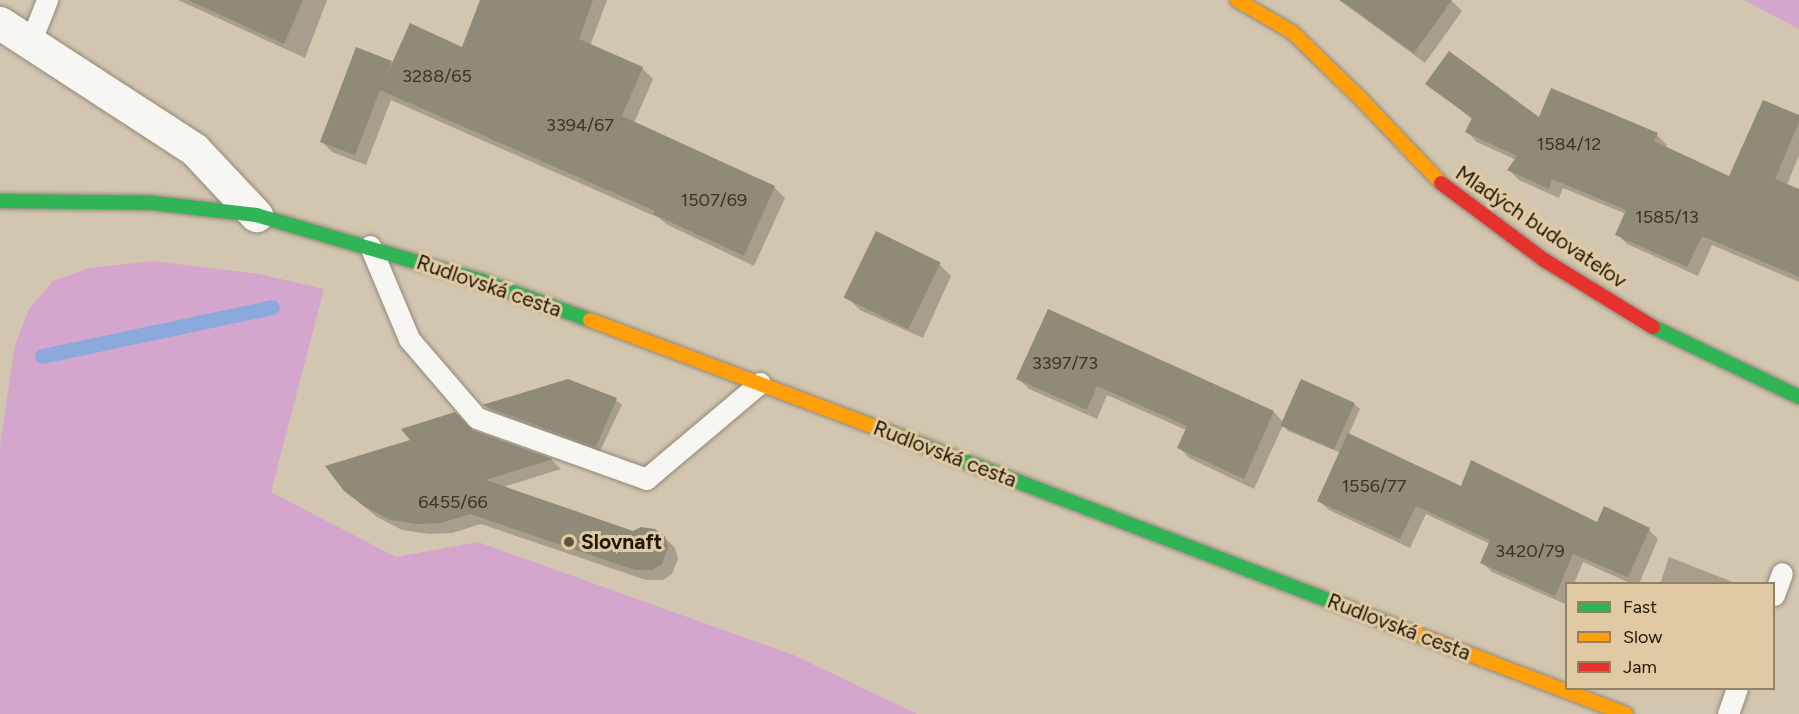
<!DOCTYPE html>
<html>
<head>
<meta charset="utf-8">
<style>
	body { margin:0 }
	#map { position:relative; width:1799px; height:714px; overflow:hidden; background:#d3c6b1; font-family:Figtree,sans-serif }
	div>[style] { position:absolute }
	.green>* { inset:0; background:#d5a6cd }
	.shadow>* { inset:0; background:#0003 }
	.stream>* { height:15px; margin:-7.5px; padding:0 7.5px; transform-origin:7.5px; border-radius:7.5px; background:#8ca9dd }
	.building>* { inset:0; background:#908a78; transform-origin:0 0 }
	.roads { filter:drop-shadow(0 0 2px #928877) drop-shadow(0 0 2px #928877) }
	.lane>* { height:21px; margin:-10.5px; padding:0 10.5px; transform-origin:10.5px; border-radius:10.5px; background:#f8f6f3 }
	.street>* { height:33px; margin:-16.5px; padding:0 16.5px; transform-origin:16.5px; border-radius:16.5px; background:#f8f6f3 }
	.fast>* { height:14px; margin:-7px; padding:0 7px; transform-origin:7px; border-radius:7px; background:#30b455 }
	.slow>* { height:14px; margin:-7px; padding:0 7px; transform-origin:7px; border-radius:7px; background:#ff9f0a }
	.jam>* { height:14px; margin:-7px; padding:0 7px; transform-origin:7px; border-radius:7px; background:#e5322d }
	.dots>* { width:16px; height:16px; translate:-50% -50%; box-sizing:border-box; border:3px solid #e1caa3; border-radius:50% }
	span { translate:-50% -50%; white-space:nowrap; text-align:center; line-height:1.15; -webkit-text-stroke:6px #e1caa3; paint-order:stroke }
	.number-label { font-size:18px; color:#3c3424 }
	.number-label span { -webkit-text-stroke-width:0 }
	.street-label { font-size:21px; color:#201708 }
	.poi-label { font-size:21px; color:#201708; font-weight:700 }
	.left { translate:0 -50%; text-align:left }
	.legend { position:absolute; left:1565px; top:582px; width:210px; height:108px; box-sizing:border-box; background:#e1caa3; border:2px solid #948265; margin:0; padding:8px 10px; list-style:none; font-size:18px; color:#201708 }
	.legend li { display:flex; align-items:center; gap:12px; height:30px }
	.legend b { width:30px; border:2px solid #948265 }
</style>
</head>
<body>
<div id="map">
	<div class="green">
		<i style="clip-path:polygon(1744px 0,1799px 0,1799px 29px)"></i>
		<i style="clip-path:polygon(153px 261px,259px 274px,324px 289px,271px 492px,396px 557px,478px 542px,796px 656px,917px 714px,0 714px,0 446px,15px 345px,29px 309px,53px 281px,89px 268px)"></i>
	</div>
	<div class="shadow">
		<i style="clip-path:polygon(178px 0,327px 0,305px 58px)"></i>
		<i style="clip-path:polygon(482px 0,607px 0,590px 46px,642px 68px,653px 79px,634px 123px,775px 188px,785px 198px,754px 266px,666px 224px,659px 218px,391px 100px,366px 165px,332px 152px,322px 142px,391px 62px,393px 64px,463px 49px)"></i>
		<i style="clip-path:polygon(1339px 0,1451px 0,1462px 11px,1425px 63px)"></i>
		<i style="clip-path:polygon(1427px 83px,1539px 120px,1657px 135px,1667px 145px,1665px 148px,1730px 178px,1799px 117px,1799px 155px,1787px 185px,1799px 190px,1799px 282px,1712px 245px,1698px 276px,1627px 244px,1617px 234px,1626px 214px,1563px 188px,1559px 198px,1519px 180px,1509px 170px,1516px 160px,1477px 142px,1467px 132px,1473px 120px)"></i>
		<i style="clip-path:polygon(940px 265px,951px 276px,923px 338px,860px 310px,849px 299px)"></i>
		<i style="clip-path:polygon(1049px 310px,1274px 412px,1284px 423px,1354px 404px,1360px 409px,1349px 434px,1461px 488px,1597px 524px,1649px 530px,1658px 539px,1639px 584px,1632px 584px,1583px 562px,1574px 584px,1566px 584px,1565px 604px,1492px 572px,1482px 562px,1490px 544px,1426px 514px,1410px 548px,1329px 510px,1319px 501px,1341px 453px,1288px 431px,1283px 425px,1254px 489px,1189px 458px,1179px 447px,1186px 430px,1107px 395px,1097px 419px,1029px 389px,1018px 378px)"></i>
		<i style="clip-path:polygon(616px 400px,622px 405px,600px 451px,490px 410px,485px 405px)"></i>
		<i style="clip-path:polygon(472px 431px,552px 460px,561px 469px,503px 487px,633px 532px,664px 537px,675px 548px,678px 559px,672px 574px,663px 580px,646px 580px,481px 524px,452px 533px,429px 534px,402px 530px,377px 517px,345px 490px)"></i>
		<i style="clip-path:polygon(1669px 557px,1738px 584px,1660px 584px)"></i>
	</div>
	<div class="stream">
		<i style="left:42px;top:356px;width:235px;rotate:-12deg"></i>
	</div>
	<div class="building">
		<i style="clip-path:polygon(188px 0,303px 0,284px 44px)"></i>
		<i style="clip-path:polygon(480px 0,593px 0,579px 39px,643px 67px,622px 116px,775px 186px,744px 256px,653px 214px,655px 211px,380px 90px,355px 155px,320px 142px,356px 47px,392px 61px,384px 81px,410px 23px,462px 47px)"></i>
		<i style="clip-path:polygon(1340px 0,1452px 0,1414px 53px)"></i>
		<i style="clip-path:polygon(1449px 51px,1539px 117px,1551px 88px,1658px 133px,1654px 141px,1729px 176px,1763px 100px,1799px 115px,1799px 122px,1775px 179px,1799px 189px,1799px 277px,1702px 236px,1687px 267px,1615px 235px,1626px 210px,1552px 179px,1549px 189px,1507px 170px,1517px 156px,1465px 132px,1472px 118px,1425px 84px)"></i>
		<i style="left:876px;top:231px;width:72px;height:74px;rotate:26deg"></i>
		<i style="clip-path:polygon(1048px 309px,1274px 411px,1244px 479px,1177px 448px,1187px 426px,1097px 386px,1087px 410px,1016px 379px)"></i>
		<i style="clip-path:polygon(568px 379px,617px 398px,597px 445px,593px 446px,482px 405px)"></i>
		<i style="left:1301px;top:379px;width:59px;height:51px;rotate:24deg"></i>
		<i style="clip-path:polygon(455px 412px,473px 430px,553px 459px,486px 480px,633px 531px,641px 527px,655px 529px,665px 536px,668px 547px,662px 564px,652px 570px,635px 570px,470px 514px,441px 523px,418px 524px,391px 520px,365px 507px,344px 491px,325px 466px,410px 440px,401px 429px)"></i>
		<i style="clip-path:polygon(1348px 433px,1461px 486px,1471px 460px,1597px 522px,1604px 506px,1650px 528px,1628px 577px,1573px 554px,1555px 596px,1480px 563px,1490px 540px,1416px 506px,1400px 539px,1317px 501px)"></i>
	</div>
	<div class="roads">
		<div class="lane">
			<i style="left:30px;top:43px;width:46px;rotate:-68.4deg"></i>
			<i style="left:370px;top:246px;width:101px;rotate:67.2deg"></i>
			<i style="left:409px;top:339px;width:104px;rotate:49.3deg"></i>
			<i style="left:477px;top:418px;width:180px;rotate:19.8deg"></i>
			<i style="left:646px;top:479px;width:149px;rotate:-40.1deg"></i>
			<i style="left:1774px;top:595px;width:23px;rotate:-70deg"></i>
			<i style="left:1728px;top:714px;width:28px;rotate:-71deg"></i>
		</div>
		<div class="street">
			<i style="left:0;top:23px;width:231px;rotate:33deg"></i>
			<i style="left:194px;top:149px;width:91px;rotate:46.8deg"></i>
		</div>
		<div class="fast">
			<i style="left:0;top:201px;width:153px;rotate:0.7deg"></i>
			<i style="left:153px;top:203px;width:104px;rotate:6.6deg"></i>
			<i style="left:256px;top:215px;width:235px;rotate:16.3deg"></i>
			<i style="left:482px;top:281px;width:115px;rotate:19.9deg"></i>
			<i style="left:1653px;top:327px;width:162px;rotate:25.6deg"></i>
			<i style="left:878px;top:428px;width:557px;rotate:20.94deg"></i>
		</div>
		<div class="slow">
			<i style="left:1237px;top:0;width:64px;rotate:30.2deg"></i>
			<i style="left:1292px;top:32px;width:95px;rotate:44.1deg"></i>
			<i style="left:1360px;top:98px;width:117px;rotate:46.4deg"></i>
			<i style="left:590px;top:320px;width:308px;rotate:20.6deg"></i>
			<i style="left:1398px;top:627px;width:244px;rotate:20.9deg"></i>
		</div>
		<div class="jam">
			<i style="left:1441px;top:183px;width:129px;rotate:36.8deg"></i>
			<i style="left:1544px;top:260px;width:128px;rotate:31.6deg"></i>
		</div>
	</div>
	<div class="dots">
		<i style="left:569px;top:542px;background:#5f5443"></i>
	</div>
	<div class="number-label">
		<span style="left:437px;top:76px">3288/65</span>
		<span style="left:580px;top:125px">3394/67</span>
		<span style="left:1569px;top:144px">1584/12</span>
		<span style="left:714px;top:200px">1507/69</span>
		<span style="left:1667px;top:217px">1585/13</span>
		<span style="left:1065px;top:363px">3397/73</span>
		<span style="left:1374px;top:486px">1556/77</span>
		<span style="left:453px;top:502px">6455/66</span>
		<span style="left:1530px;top:551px">3420/79</span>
	</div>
	<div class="street-label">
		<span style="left:1541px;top:227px;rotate:34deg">Mladých budovateľov</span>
		<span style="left:489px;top:286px;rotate:19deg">Rudlovská cesta</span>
		<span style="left:945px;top:454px;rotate:21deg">Rudlovská cesta</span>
		<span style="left:1399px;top:627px;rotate:21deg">Rudlovská cesta</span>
	</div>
	<div class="poi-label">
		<span class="left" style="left:581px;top:542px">Slovnaft</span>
	</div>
	<ul class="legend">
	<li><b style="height:8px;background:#30b455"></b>Fast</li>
	<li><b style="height:8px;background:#ff9f0a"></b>Slow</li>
	<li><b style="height:8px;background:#e5322d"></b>Jam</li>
	</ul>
</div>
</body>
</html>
